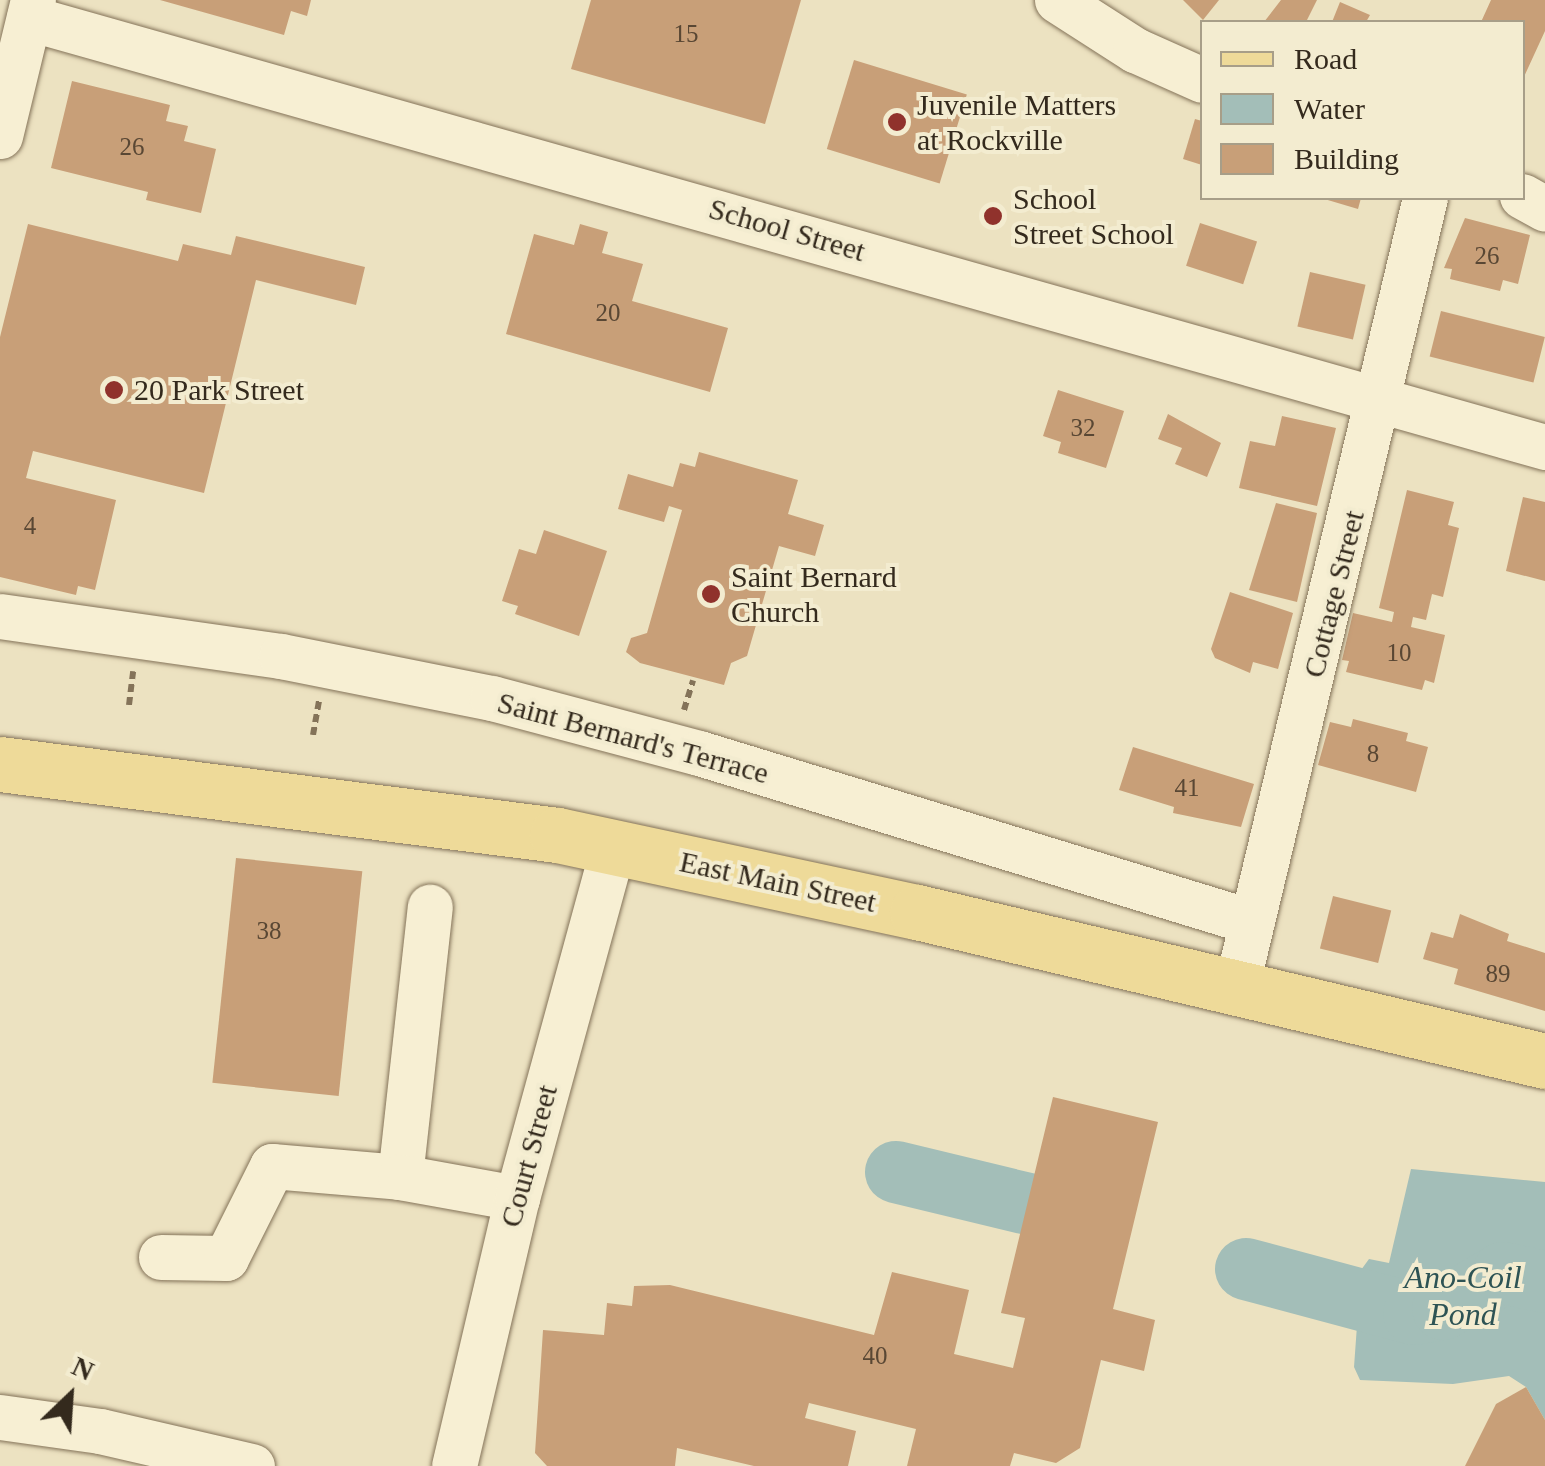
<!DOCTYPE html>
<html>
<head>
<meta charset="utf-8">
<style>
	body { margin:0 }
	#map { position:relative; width:1545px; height:1466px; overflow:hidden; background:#ece2c1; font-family:Georgia,serif }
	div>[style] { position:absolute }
	.water>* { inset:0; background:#a3beb8 }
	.river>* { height:62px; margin:-31px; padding:0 31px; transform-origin:31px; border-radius:31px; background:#a3beb8 }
	.building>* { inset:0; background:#c89f78; transform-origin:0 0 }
	.path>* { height:6px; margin-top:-3px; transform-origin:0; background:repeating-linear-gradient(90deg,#847359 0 8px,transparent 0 13px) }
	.roads { filter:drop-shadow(0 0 2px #847359) drop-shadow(0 0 2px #847359) }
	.minor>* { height:45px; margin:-22.5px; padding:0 22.5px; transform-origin:22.5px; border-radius:22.5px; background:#f7efd3 }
	.major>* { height:55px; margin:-27.5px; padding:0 27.5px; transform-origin:27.5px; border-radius:27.5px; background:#eeda99 }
	.dots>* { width:28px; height:28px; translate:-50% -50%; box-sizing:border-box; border:5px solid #f3ecd0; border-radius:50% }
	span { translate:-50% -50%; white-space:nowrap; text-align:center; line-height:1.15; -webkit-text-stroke:8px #f3ecd0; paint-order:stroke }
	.number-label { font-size:25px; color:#594734 }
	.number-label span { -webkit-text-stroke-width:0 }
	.poi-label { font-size:30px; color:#342a1d }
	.left { translate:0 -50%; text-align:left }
	.street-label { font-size:30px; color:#342a1d }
	.water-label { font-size:32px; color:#2d5354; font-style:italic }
	.legend { position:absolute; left:1200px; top:20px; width:325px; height:180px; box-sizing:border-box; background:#f3ecd0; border:2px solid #a79e88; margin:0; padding:12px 18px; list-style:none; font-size:30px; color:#342a1d }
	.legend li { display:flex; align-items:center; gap:20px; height:50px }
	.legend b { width:50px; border:2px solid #a79e88 }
	.north { position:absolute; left:20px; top:1346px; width:100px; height:100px; -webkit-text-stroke:8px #f3ecd0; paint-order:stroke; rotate:25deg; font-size:28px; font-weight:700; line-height:40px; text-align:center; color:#342a1d }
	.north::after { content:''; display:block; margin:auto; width:35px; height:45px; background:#342a1d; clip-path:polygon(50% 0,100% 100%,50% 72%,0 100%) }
</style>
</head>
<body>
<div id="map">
	<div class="water">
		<i style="clip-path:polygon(1411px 1169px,1545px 1182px,1545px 1420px,1526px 1387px,1509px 1376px,1453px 1384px,1360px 1380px,1354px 1367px,1361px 1270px,1369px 1259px,1389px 1263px)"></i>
	</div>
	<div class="river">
		<i style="left:896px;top:1172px;width:136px;rotate:13.6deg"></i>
		<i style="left:1246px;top:1269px;width:174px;rotate:15deg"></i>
		<i style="left:1414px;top:1314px;width:29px;rotate:-10deg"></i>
		<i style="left:1443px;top:1309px;width:70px;rotate:-31deg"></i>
		<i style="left:1503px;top:1273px;width:43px;rotate:12.1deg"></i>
	</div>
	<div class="building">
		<i style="clip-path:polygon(160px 0,311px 0,307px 16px,291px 11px,284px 35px)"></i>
		<i style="clip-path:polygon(591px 0,801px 0,765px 124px,571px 69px)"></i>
		<i style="clip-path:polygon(1183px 0,1219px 0,1203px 20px)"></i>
		<i style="clip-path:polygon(1281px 0,1317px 0,1307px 20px,1313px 22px,1264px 22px)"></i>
		<i style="clip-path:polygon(1491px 0,1545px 0,1545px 31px,1522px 81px,1522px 22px,1481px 22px)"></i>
		<i style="clip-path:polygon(1340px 2px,1370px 15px,1366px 22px,1332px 22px)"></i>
		<i style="left:854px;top:60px;width:118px;height:93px;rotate:17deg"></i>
		<i style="clip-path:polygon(72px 81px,170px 105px,166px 121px,188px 126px,184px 141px,216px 149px,201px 213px,146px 200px,148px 192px,51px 168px)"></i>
		<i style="clip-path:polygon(1195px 119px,1202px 121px,1202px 165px,1183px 159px)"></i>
		<i style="clip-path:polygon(1321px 198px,1361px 198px,1358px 209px)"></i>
		<i style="clip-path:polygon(1465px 218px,1530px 235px,1518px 284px,1503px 280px,1500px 291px,1450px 279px,1452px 269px,1444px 268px)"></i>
		<i style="left:1200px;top:223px;width:60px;height:45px;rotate:18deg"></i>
		<i style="clip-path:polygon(28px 224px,178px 261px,183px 244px,231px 255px,236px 236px,365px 267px,356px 305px,256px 280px,204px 493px,33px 451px,26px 478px,116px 500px,95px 590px,78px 586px,76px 595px,0 577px,0 337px)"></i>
		<i style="clip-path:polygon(580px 224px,608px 232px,602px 253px,643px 264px,632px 301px,728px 328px,710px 392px,506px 334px,534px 234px,574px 245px)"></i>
		<i style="left:1310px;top:272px;width:57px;height:56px;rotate:13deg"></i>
		<i style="left:1441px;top:311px;width:107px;height:47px;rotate:14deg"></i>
		<i style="clip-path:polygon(1058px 390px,1124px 411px,1106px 468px,1058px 453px,1061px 442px,1043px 436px)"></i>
		<i style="clip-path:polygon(1168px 414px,1221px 443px,1207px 477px,1175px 464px,1182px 448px,1158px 439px)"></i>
		<i style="clip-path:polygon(1282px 416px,1336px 428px,1317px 506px,1239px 488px,1250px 441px,1275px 446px)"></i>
		<i style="clip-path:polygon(699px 452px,798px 480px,788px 514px,824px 525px,815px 556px,779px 546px,747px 656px,731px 663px,724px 685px,640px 663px,626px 652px,631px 638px,647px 633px,682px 510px,669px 506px,664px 522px,618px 509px,628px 474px,673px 487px,680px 463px,695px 467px)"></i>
		<i style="clip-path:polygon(1407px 490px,1454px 502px,1448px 525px,1459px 528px,1443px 597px,1432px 594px,1426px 620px,1413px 617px,1411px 627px,1445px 635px,1434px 683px,1425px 680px,1422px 690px,1346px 672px,1349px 661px,1342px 660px,1353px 613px,1392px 622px,1394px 612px,1379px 608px)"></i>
		<i style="clip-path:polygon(1523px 497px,1545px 502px,1545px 581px,1506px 571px)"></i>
		<i style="clip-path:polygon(1276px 503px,1317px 513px,1297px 602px,1249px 590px)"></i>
		<i style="clip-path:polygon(544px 530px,607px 551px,579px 636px,515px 614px,518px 606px,502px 601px,519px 549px,536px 554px)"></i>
		<i style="clip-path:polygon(1230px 592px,1293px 613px,1278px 669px,1253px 662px,1250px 673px,1215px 658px,1211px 649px)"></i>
		<i style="clip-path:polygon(1353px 719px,1408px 733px,1406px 741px,1428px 747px,1416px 792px,1318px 765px,1330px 722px,1351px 727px)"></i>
		<i style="clip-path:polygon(1133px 747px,1254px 784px,1241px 827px,1173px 813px,1174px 807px,1119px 790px)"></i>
		<i style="left:236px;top:858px;width:127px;height:226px;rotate:6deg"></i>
		<i style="left:1333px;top:896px;width:60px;height:54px;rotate:14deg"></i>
		<i style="clip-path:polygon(1460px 914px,1509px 934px,1507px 941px,1545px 953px,1545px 1011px,1454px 984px,1458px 969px,1423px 959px,1431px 932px,1453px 938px)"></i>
		<i style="clip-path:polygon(1053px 1097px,1158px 1122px,1113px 1309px,1155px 1320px,1144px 1371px,1101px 1360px,1080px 1448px,1056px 1463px,1014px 1453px,1010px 1466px,907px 1466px,916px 1429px,809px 1403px,805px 1418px,856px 1431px,848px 1466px,754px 1466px,677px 1448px,675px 1466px,547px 1466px,535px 1453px,543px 1330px,604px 1335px,607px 1303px,632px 1306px,634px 1286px,670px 1285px,874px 1335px,892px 1272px,969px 1290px,954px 1354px,1013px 1368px,1025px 1318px,1001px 1313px)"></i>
		<i style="clip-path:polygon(1526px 1387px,1545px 1420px,1545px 1466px,1465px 1466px,1496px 1404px)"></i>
	</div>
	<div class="path">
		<i style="left:129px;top:705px;width:34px;rotate:-83deg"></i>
		<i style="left:684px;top:710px;width:31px;rotate:-73deg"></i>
		<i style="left:313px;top:735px;width:36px;rotate:-80deg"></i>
	</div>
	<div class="roads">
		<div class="minor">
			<i style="left:1057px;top:0;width:93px;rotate:32.7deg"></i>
			<i style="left:1135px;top:50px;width:73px;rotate:24.1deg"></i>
			<i style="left:29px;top:18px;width:1576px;rotate:15.8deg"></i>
			<i style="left:0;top:136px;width:140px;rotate:-76.4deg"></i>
			<i style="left:1522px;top:196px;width:26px;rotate:29deg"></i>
			<i style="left:0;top:616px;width:284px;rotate:8.1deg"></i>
			<i style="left:281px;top:656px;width:215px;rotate:11.3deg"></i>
			<i style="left:492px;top:698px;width:214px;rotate:14.9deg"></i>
			<i style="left:699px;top:753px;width:578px;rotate:16.99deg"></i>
			<i style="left:1236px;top:988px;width:812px;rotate:-76.55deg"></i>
			<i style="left:400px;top:1177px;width:272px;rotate:-83.7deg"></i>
			<i style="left:161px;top:1257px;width:65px;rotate:0.9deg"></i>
			<i style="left:226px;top:1258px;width:103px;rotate:-63.4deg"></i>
			<i style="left:272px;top:1166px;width:128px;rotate:4.9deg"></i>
			<i style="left:400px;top:1177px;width:119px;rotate:10.2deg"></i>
			<i style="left:0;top:1417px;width:101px;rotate:8deg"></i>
			<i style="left:100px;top:1431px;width:156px;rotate:13deg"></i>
			<i style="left:454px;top:1466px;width:275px;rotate:-76.8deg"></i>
			<i style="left:517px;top:1198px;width:364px;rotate:-74.7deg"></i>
		</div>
		<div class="major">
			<i style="left:0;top:764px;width:562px;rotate:7.26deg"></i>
			<i style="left:557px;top:835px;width:368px;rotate:12.1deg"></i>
			<i style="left:917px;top:912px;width:645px;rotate:13.35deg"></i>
		</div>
	</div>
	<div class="dots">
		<i style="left:897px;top:122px;background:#90322c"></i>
		<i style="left:993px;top:216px;background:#90322c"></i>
		<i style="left:114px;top:390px;background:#90322c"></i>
		<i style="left:711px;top:594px;background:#90322c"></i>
	</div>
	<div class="number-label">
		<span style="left:686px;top:34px">15</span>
		<span style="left:132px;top:147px">26</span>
		<span style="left:1487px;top:256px">26</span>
		<span style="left:608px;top:313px">20</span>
		<span style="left:1083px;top:428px">32</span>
		<span style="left:30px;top:526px">4</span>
		<span style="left:1399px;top:653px">10</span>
		<span style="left:1373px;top:754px">8</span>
		<span style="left:1187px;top:788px">41</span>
		<span style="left:269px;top:931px">38</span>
		<span style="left:1498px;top:974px">89</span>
		<span style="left:875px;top:1356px">40</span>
	</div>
	<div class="poi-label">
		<span class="left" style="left:917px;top:122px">Juvenile Matters<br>at Rockville</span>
		<span class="left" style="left:1013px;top:216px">School<br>Street School</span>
		<span class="left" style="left:134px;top:390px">20 Park Street</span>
		<span class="left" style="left:731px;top:594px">Saint Bernard<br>Church</span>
	</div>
	<div class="street-label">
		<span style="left:787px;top:230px;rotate:16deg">School Street</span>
		<span style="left:1334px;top:594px;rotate:-76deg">Cottage Street</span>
		<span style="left:633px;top:738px;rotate:15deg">Saint Bernard's Terrace</span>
		<span style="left:778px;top:882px;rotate:12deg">East Main Street</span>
		<span style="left:529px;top:1156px;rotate:-75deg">Court Street</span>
	</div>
	<div class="water-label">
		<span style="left:1463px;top:1296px">Ano-Coil<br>Pond</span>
	</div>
	<ul class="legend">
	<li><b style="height:12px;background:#eeda99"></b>Road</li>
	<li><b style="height:28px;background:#a3beb8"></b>Water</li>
	<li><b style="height:28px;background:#c89f78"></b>Building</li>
	</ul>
	<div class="north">N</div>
</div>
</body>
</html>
